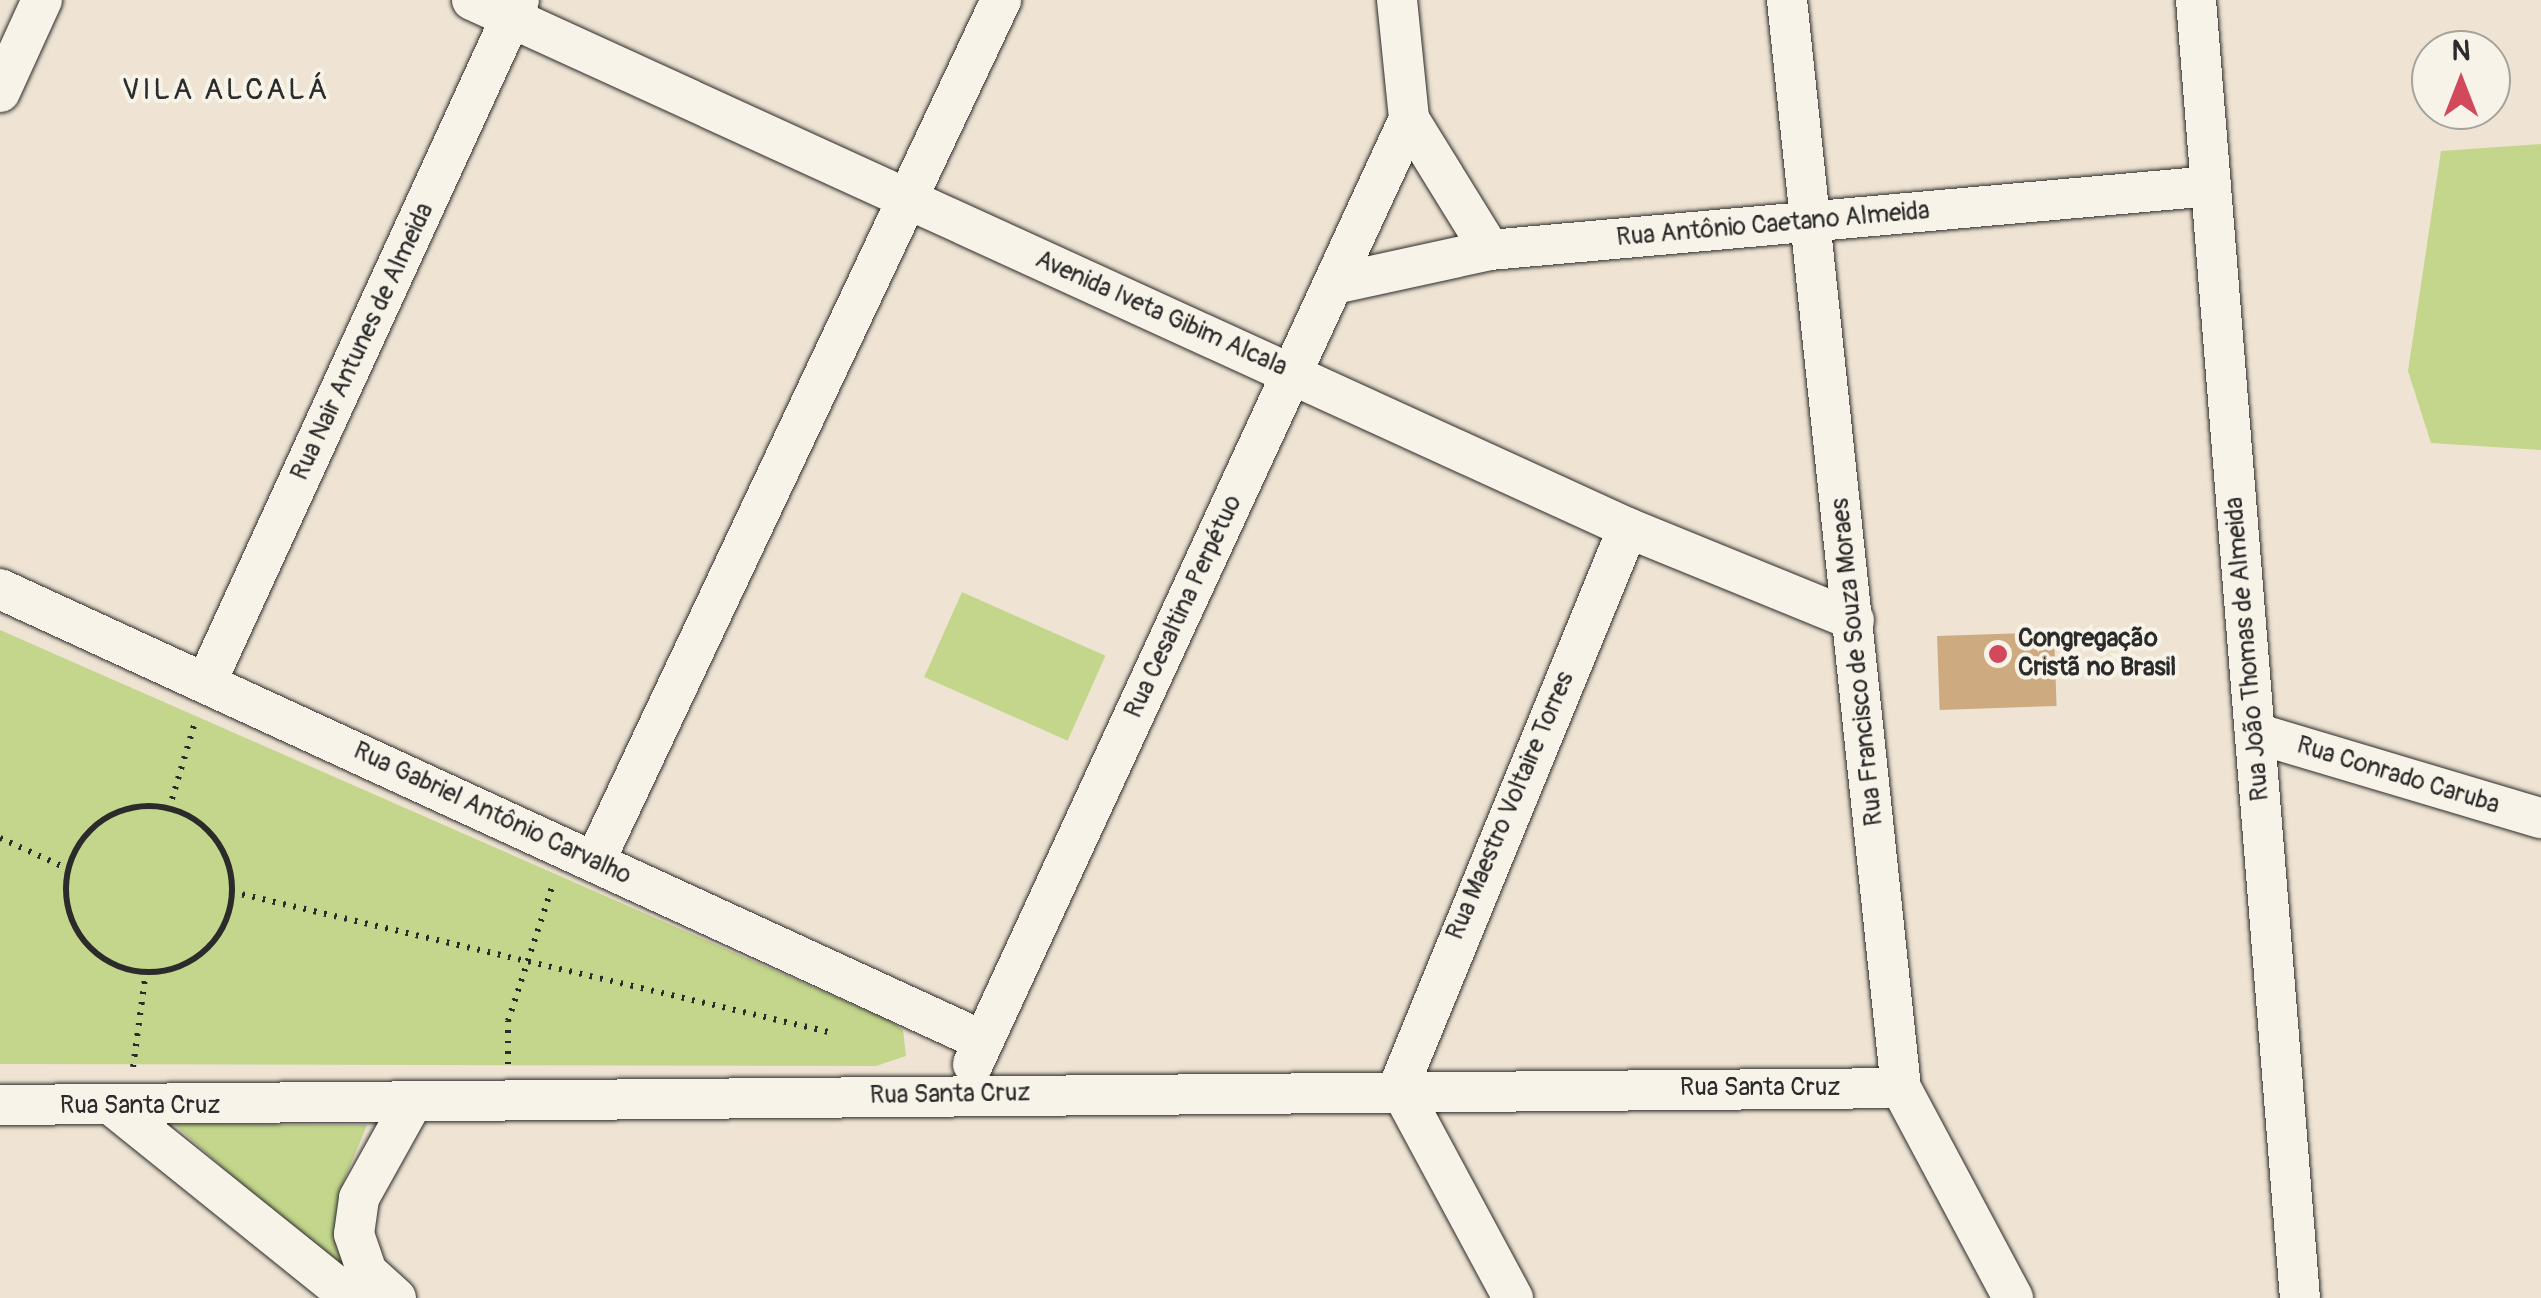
<!DOCTYPE html>
<html>
<head>
<meta charset="utf-8">
<style>
	body { margin:0 }
	#map { position:relative; width:2541px; height:1298px; overflow:hidden; background:#efe4d3; font-family:Pangolin,sans-serif }
	div>[style] { position:absolute }
	.green>* { inset:0; background:#c3d68b; transform-origin:0 0 }
	.building>* { inset:0; background:#ceaa81; transform-origin:0 0 }
	.path>* { height:6px; margin-top:-3px; transform-origin:0; background:repeating-linear-gradient(90deg,#2b2b2b 0 2.5px,transparent 0 10.5px) }
	.path>.ring { margin:-3px; padding:0; box-sizing:content-box; background:none; border:6px solid #2b2b2b; border-radius:50% }
	.roads { filter:drop-shadow(0 0 2px #2b2b2b) drop-shadow(0 0 2px #2b2b2b) }
	.minor>* { height:40px; margin:-20px; padding:0 20px; transform-origin:20px; border-radius:20px; background:#f7f3e8 }
	.dots>* { width:28px; height:28px; translate:-50% -50%; box-sizing:border-box; border:5px solid #f7f3e8; border-radius:50% }
	span { translate:-50% -50%; white-space:nowrap; text-align:center; line-height:1.15; -webkit-text-stroke:8px #f7f3e8; paint-order:stroke }
	.street-label { font-size:25px; color:#2b2b2b }
	.poi-label { font-size:25px; color:#2b2b2b; font-weight:700 }
	.left { translate:0 -50%; text-align:left }
	.quarter-label { font-size:30px; color:#2b2b2b; letter-spacing:2.5px }
	.north { position:absolute; left:2411px; top:30px; width:100px; height:100px; box-sizing:border-box; background:#f7f3e8; border:2px solid #a5a39c; border-radius:50%; rotate:0deg; font-size:28px; font-weight:700; line-height:40px; text-align:center; color:#2b2b2b }
	.north::after { content:''; display:block; margin:auto; width:35px; height:45px; background:#d1495b; clip-path:polygon(50% 0,100% 100%,50% 72%,0 100%) }
</style>
</head>
<body>
<div id="map">
	<div class="green">
		<i style="clip-path:polygon(2541px 144px,2541px 450px,2431px 443px,2408px 371px,2441px 151px)"></i>
		<i style="left:962px;top:592px;width:157px;height:93px;rotate:24deg"></i>
		<i style="clip-path:polygon(0 630px,890px 1021px,903px 1030px,906px 1056px,876px 1066px,0 1064px)"></i>
		<i style="clip-path:polygon(174px 1124px,367px 1125px,343px 1183px,342px 1274px)"></i>
	</div>
	<div class="building">
		<i style="left:2054px;top:632px;width:74px;height:117px;rotate:88deg"></i>
	</div>
	<div class="path">
		<i class="ring" style="left:66px;top:806px;width:160px;height:160px"></i>
		<i style="left:169px;top:809px;width:94px;rotate:-73.3deg"></i>
		<i style="left:0;top:838px;width:75px;rotate:24.5deg"></i>
		<i style="left:232px;top:892px;width:613px;rotate:13.2deg"></i>
		<i style="left:508px;top:1064px;width:43px;rotate:-90deg"></i>
		<i style="left:508px;top:1021px;width:144px;rotate:-71.8deg"></i>
		<i style="left:133px;top:1067px;width:97px;rotate:-82.3deg"></i>
	</div>
	<div class="roads">
		<div class="minor">
			<i style="left:472px;top:0;width:1271px;rotate:24.55deg"></i>
			<i style="left:1628px;top:528px;width:244px;rotate:22.2deg"></i>
			<i style="left:1397px;top:0;width:120px;rotate:84.2deg"></i>
			<i style="left:1409px;top:119px;width:154px;rotate:58.3deg"></i>
			<i style="left:1787px;top:0;width:1094px;rotate:84.02deg"></i>
			<i style="left:1901px;top:1088px;width:238px;rotate:61.9deg"></i>
			<i style="left:2196px;top:0;width:1302px;rotate:85.42deg"></i>
			<i style="left:0;top:92px;width:101px;rotate:-65.5deg"></i>
			<i style="left:1339px;top:283px;width:155px;rotate:-12.3deg"></i>
			<i style="left:1490px;top:250px;width:724px;rotate:-5.07deg"></i>
			<i style="left:0;top:589px;width:1082px;rotate:24.69deg"></i>
			<i style="left:206px;top:683px;width:751px;rotate:-65.38deg"></i>
			<i style="left:2255px;top:733px;width:298px;rotate:16.6deg"></i>
			<i style="left:595px;top:861px;width:952px;rotate:-64.75deg"></i>
			<i style="left:973px;top:1064px;width:1041px;rotate:-65.23deg"></i>
			<i style="left:0;top:1105px;width:1901px;rotate:-0.51deg"></i>
			<i style="left:115px;top:1108px;width:303px;rotate:38.8deg"></i>
			<i style="left:396px;top:1298px;width:39px;rotate:-138deg"></i>
			<i style="left:367px;top:1272px;width:40px;rotate:-108.9deg"></i>
			<i style="left:354px;top:1234px;width:36px;rotate:-82deg"></i>
			<i style="left:359px;top:1198px;width:111px;rotate:-60.9deg"></i>
			<i style="left:1513px;top:1298px;width:241px;rotate:-118.3deg"></i>
			<i style="left:1399px;top:1086px;width:603px;rotate:-67.69deg"></i>
		</div>
	</div>
	<div class="dots">
		<i style="left:1998px;top:654px;background:#d1495b"></i>
	</div>
	<div class="street-label">
		<span style="left:1773px;top:225px;rotate:-5deg">Rua Antônio Caetano Almeida</span>
		<span style="left:1161px;top:314px;rotate:24deg">Avenida Iveta Gibim Alcala</span>
		<span style="left:363px;top:342px;rotate:-65deg">Rua Nair Antunes de Almeida</span>
		<span style="left:1184px;top:607px;rotate:-65deg">Rua Cesaltina Perpétuo</span>
		<span style="left:2248px;top:649px;rotate:-95deg">Rua João Thomas de Almeida</span>
		<span style="left:1858px;top:662px;rotate:-96deg">Rua Francisco de Souza Moraes</span>
		<span style="left:2398px;top:776px;rotate:17deg">Rua Conrado Caruba</span>
		<span style="left:1511px;top:806px;rotate:-67deg">Rua Maestro Voltaire Torres</span>
		<span style="left:492px;top:814px;rotate:25deg">Rua Gabriel Antônio Carvalho</span>
		<span style="left:1760px;top:1088px">Rua Santa Cruz</span>
		<span style="left:950px;top:1095px;rotate:-1deg">Rua Santa Cruz</span>
		<span style="left:140px;top:1106px">Rua Santa Cruz</span>
	</div>
	<div class="poi-label">
		<span class="left" style="left:2018px;top:654px">Congregação<br>Cristã no Brasil</span>
	</div>
	<div class="quarter-label">
		<span style="left:226px;top:90px">VILA ALCALÁ</span>
	</div>
	<div class="north">N</div>
</div>
</body>
</html>
